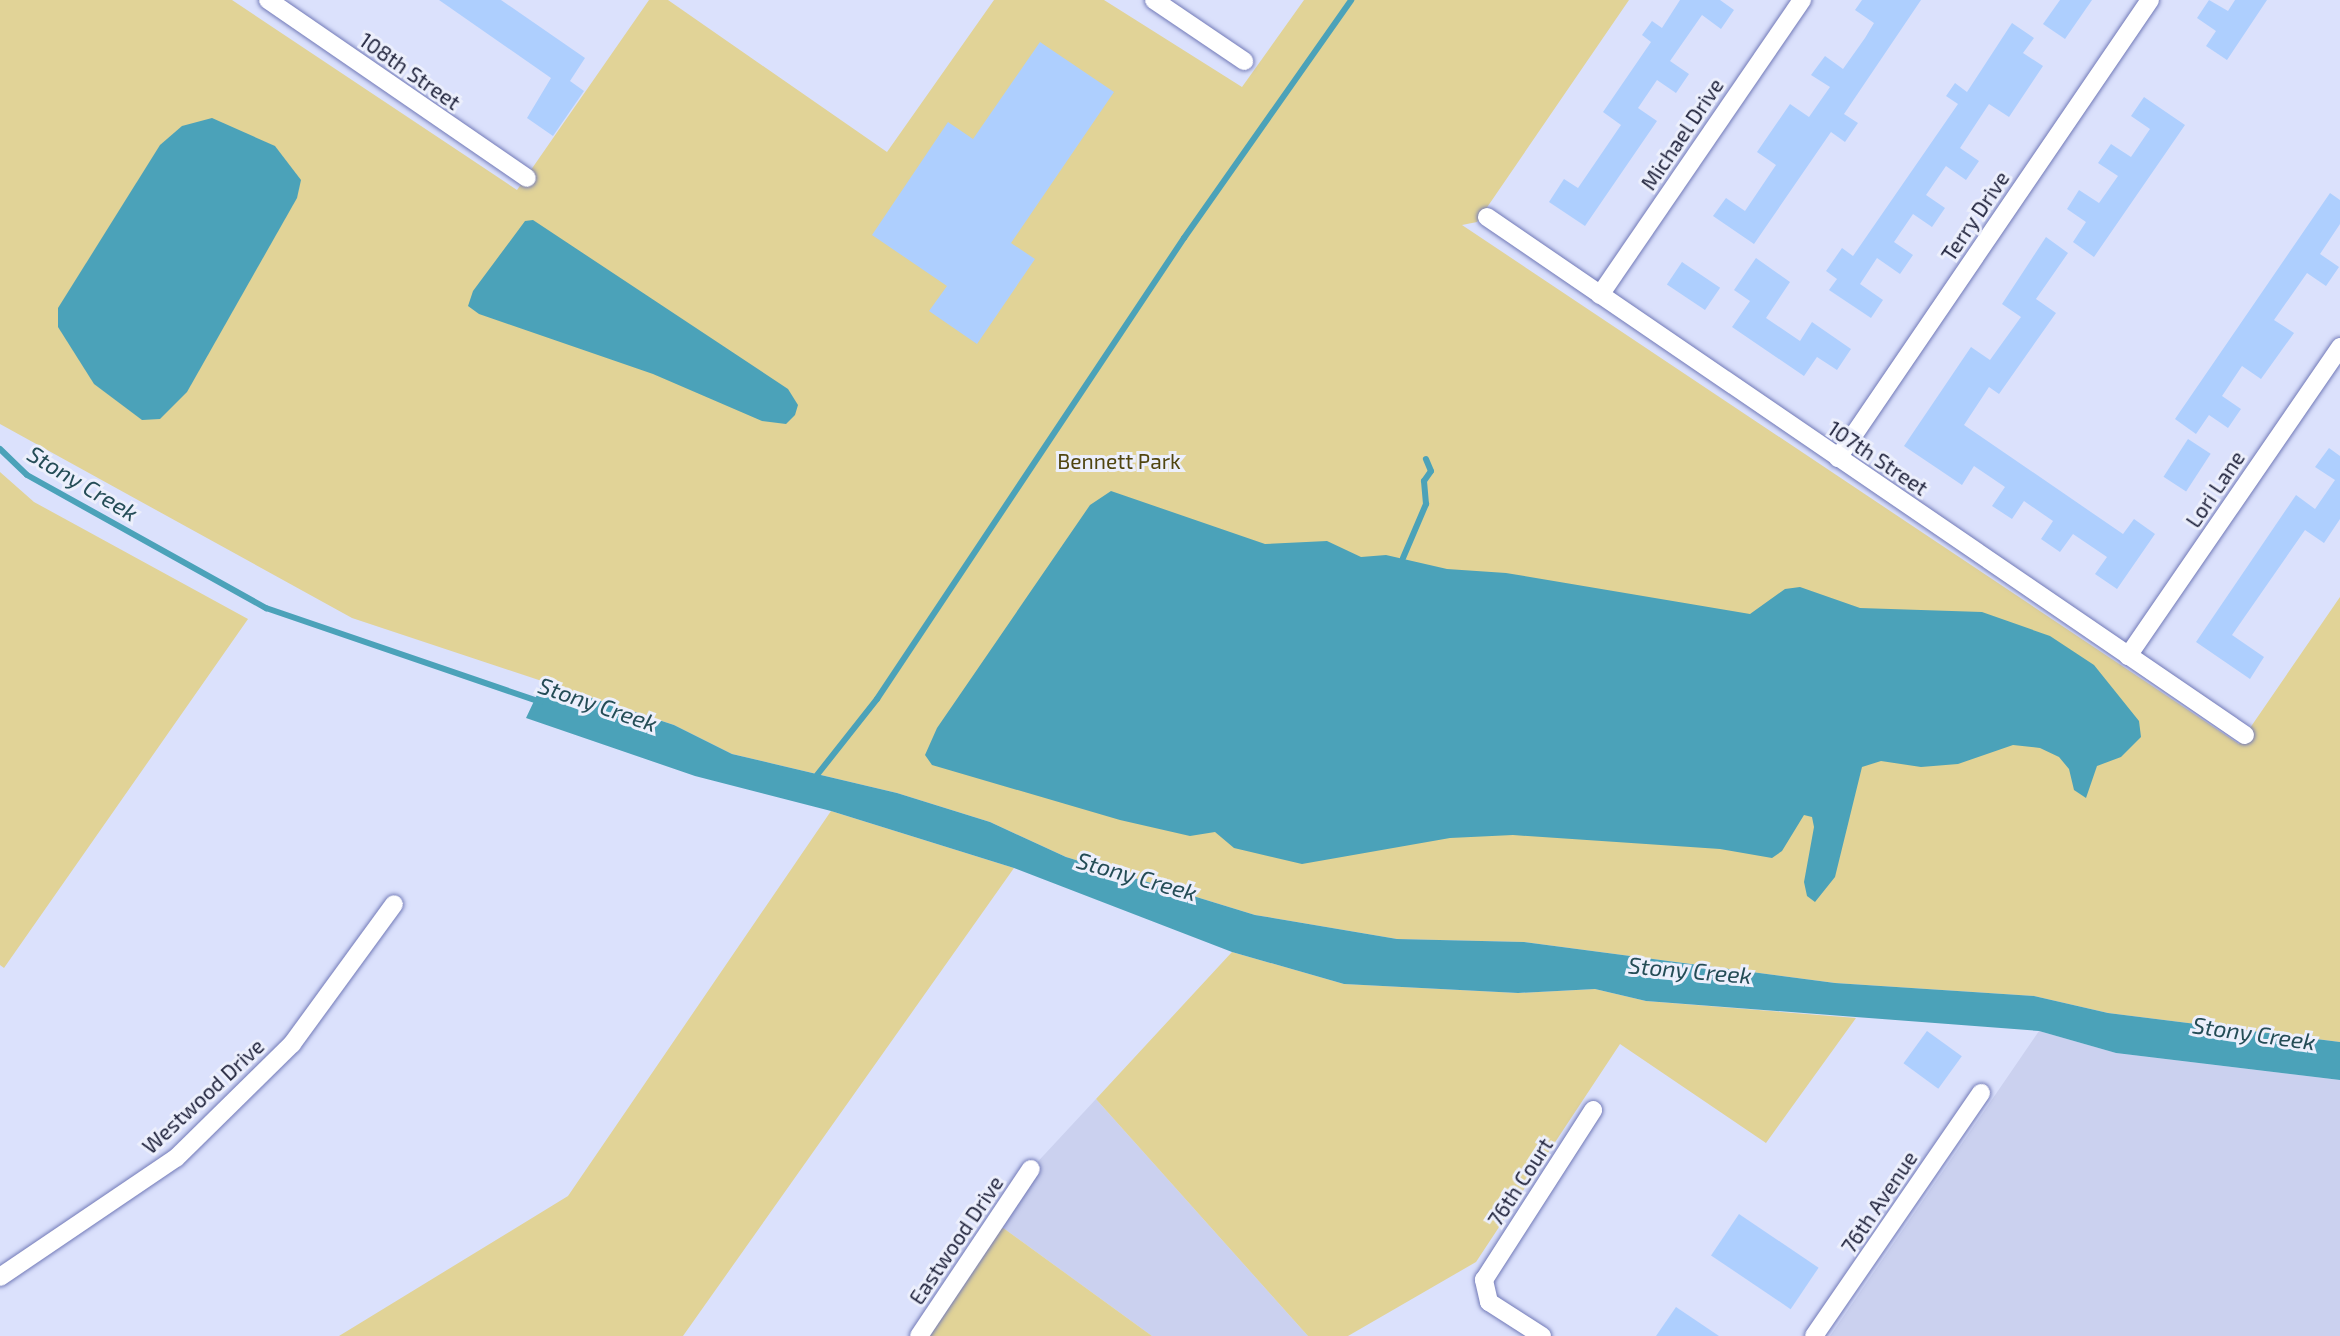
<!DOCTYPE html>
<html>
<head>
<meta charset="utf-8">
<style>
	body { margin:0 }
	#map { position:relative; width:2340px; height:1336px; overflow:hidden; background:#dbe1fc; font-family:"Exo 2",sans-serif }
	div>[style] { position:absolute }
	.built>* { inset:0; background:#cbd1ef }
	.green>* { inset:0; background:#e1d397 }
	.water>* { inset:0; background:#4ba2b9 }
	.stream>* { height:6px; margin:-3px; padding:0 3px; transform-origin:3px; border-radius:3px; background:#4ba2b9 }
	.building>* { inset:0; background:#aecffe; transform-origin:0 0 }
	.roads { filter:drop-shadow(0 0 2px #7179b7) drop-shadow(0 0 2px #7179b7) }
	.minor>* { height:18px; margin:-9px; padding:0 9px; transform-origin:9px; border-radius:9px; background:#fff }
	span { translate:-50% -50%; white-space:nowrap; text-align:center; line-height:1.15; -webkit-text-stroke:6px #eceffc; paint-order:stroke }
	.street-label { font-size:21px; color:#1f223b }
	.park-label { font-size:21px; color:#50450f }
	.water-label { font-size:23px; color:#244c56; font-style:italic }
</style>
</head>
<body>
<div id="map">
	<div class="built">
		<i style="clip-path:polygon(2039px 1031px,2116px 1053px,2340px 1080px,2340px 1336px,1830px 1336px)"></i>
		<i style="clip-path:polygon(1096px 1099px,1308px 1336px,1152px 1336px,995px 1222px,1031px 1169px)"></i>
	</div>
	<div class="green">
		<i style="clip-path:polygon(0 0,232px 0,517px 190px,649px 0,668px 0,887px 152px,994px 0,1104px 0,1242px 87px,1304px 0,1629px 0,1477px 222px,1462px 225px,2239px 744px,2340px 597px,2340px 1042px,2108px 1013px,2034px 996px,1835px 983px,1524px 942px,1397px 939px,1255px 915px,1066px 857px,990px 822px,897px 793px,732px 754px,674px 725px,352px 618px,0 424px)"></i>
		<i style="clip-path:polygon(0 472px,34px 502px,248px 619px,4px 968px,0 965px)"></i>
		<i style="clip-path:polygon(831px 811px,1014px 868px,683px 1336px,339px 1336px,568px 1196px)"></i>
		<i style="clip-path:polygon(1232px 952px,1344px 984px,1518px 993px,1595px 989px,1646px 1001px,1856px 1018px,1766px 1143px,1620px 1044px,1476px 1262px,1348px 1336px,1308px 1336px,1096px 1099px)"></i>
		<i style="clip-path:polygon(995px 1222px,1152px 1336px,919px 1336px)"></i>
	</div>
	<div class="water">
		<i style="clip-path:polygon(212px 118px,275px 146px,301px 180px,297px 198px,187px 392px,160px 419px,142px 420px,94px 384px,58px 327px,58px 308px,160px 145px,182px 126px)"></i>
		<i style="clip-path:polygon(533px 220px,788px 389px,798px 405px,795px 415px,786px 424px,762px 421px,653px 374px,479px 314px,468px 306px,473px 291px,525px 221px)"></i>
		<i style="clip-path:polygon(1111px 491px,1265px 544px,1327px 541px,1361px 557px,1386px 555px,1447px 569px,1506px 573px,1750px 614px,1785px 589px,1800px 587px,1860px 608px,1982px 612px,2050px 636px,2094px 665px,2139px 721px,2141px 737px,2121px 757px,2097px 766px,2086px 798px,2074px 790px,2069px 769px,2059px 757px,2040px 748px,2013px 745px,1958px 764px,1921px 767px,1881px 761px,1862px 767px,1835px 877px,1815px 902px,1807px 896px,1804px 882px,1814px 827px,1812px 817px,1804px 815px,1782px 851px,1772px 858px,1720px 849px,1513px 835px,1450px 838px,1302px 864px,1234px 848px,1215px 832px,1190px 836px,1120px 820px,932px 765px,925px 755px,937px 728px,1090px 505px)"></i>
		<i style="clip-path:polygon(543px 682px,674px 725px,732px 754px,897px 793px,990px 822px,1066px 857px,1255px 915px,1397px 939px,1524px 942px,1835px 983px,2034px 996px,2108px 1013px,2340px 1042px,2340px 1080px,2116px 1053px,2039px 1031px,1646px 1001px,1595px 989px,1518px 993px,1344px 984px,1232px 952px,1014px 868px,831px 811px,695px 776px,526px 718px)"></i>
	</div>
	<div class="stream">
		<i style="left:0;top:449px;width:37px;rotate:44deg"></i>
		<i style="left:27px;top:475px;width:274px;rotate:29.1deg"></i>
		<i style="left:266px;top:608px;width:290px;rotate:18.9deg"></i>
		<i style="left:1403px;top:558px;width:59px;rotate:-66.9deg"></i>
		<i style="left:1426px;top:504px;width:23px;rotate:-95deg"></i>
		<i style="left:1424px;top:481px;width:12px;rotate:-55deg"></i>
		<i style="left:1431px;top:471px;width:13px;rotate:-113deg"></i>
		<i style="left:817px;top:775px;width:97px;rotate:-51.7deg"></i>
		<i style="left:877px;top:699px;width:554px;rotate:-56.34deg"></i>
		<i style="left:1184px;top:238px;width:291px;rotate:-54.9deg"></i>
	</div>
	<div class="building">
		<i style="clip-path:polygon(439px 0,501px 0,585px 58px,570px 81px,584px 91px,553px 136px,527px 118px,551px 78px)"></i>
		<i style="clip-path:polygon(1680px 0,1720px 0,1734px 10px,1721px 29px,1702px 15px,1670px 61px,1689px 74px,1676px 93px,1657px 80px,1638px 108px,1657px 121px,1585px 226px,1549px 202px,1564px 179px,1578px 188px,1621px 125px,1603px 112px,1651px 42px,1642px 35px,1652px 21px,1662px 28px)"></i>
		<i style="clip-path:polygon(1862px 0,1921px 0,1844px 114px,1858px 123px,1845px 142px,1831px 132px,1754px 244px,1713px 216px,1726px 198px,1745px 211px,1776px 165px,1757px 152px,1770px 133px,1790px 104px,1809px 117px,1830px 87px,1811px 75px,1825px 56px,1843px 69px,1865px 38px,1874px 23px,1855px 10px)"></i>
		<i style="clip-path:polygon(2060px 0,2092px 0,2065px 39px,2043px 24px)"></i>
		<i style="clip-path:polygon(2209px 0,2228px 11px,2235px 0,2267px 0,2227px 60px,2206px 46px,2216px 31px,2197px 18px)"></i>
		<i style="clip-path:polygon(2012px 23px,2034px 38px,2023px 53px,2043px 66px,2009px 117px,1989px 104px,1960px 148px,1979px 161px,1966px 180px,1946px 166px,1926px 195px,1945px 208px,1932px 227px,1913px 214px,1894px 242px,1913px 255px,1900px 274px,1877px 258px,1860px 284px,1883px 300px,1871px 318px,1829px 290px,1837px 279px,1826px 271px,1842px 248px,1853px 256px,1958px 104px,1946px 96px,1955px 83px,1967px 92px)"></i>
		<i style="clip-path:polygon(1040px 42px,1114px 92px,1011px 243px,1035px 259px,977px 344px,929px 311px,947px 286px,872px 235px,948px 122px,973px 139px)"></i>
		<i style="clip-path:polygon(2144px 97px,2185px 125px,2094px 257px,2073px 242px,2086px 222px,2067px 209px,2079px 190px,2099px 203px,2118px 176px,2098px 163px,2111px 144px,2131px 157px,2150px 129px,2131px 116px)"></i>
		<i style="clip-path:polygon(2330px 193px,2340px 200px,2340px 224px,2320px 254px,2339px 267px,2326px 286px,2307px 273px,2274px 320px,2294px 333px,2261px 379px,2242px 366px,2222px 396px,2241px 409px,2228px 428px,2209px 415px,2196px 434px,2175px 419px)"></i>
		<i style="clip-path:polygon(2046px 237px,2068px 253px,2036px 299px,2056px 313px,1999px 394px,1989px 387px,1964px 425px,2123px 534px,2134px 519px,2155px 534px,2117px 589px,2095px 574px,2107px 557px,2073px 534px,2060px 552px,2041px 539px,2053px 521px,2024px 501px,2012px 519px,1992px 506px,2005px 487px,1974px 466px,1962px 485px,1904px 446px,1971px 347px,1990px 360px,2021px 317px,2002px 304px)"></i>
		<i style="clip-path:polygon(1756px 258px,1790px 282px,1766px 318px,1800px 341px,1812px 322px,1851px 349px,1837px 370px,1817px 357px,1804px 376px,1732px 327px,1750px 301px,1734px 290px)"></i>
		<i style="left:1682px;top:262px;width:46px;height:27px;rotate:34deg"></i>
		<i style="left:2188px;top:439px;width:27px;height:45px;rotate:33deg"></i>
		<i style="clip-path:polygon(2329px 448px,2340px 456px,2340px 519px,2324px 543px,2305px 530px,2232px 635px,2264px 657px,2250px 679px,2196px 642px,2296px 495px,2315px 509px,2335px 480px,2315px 467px)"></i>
		<i style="left:1927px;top:1031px;width:43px;height:40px;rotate:36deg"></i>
		<i style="left:1739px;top:1214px;width:96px;height:50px;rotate:34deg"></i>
		<i style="clip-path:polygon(1676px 1307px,1719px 1336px,1656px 1336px)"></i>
	</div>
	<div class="roads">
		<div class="minor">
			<i style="left:268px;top:0;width:314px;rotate:34.5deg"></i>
			<i style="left:1154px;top:0;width:109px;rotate:34.1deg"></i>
			<i style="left:1487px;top:217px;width:918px;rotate:34.35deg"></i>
			<i style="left:1600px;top:295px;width:358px;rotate:-55.6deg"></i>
			<i style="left:1838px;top:458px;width:554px;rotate:-55.74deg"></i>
			<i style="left:2128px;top:656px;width:375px;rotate:-55.5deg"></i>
			<i style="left:0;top:1277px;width:212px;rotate:-34.1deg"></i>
			<i style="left:176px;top:1158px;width:163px;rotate:-44.5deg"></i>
			<i style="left:292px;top:1044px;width:173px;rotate:-53.9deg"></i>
			<i style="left:919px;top:1336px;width:201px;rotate:-56.2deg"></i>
			<i style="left:1542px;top:1336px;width:63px;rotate:-147.3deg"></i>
			<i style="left:1489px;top:1302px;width:23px;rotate:-103deg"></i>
			<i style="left:1484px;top:1280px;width:202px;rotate:-57.3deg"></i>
			<i style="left:1814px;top:1336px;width:295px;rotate:-55.5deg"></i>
		</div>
	</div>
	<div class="street-label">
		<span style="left:410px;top:71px;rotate:35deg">108th Street</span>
		<span style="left:1682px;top:134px;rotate:-56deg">Michael Drive</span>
		<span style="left:1975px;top:216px;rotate:-56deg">Terry Drive</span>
		<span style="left:1878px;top:458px;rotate:34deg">107th Street</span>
		<span style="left:2215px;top:489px;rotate:-56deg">Lori Lane</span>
		<span style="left:203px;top:1096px;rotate:-43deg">Westwood Drive</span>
		<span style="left:1520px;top:1182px;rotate:-57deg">76th Court</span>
		<span style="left:1879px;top:1202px;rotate:-56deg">76th Avenue</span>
		<span style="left:956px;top:1240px;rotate:-56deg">Eastwood Drive</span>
	</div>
	<div class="park-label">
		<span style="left:1119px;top:461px">Bennett Park</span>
	</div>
	<div class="water-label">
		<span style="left:83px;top:483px;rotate:31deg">Stony Creek</span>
		<span style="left:598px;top:704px;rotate:19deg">Stony Creek</span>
		<span style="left:1137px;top:876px;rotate:16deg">Stony Creek</span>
		<span style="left:1690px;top:970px;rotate:5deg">Stony Creek</span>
		<span style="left:2254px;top:1033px;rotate:8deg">Stony Creek</span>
	</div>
</div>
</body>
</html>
